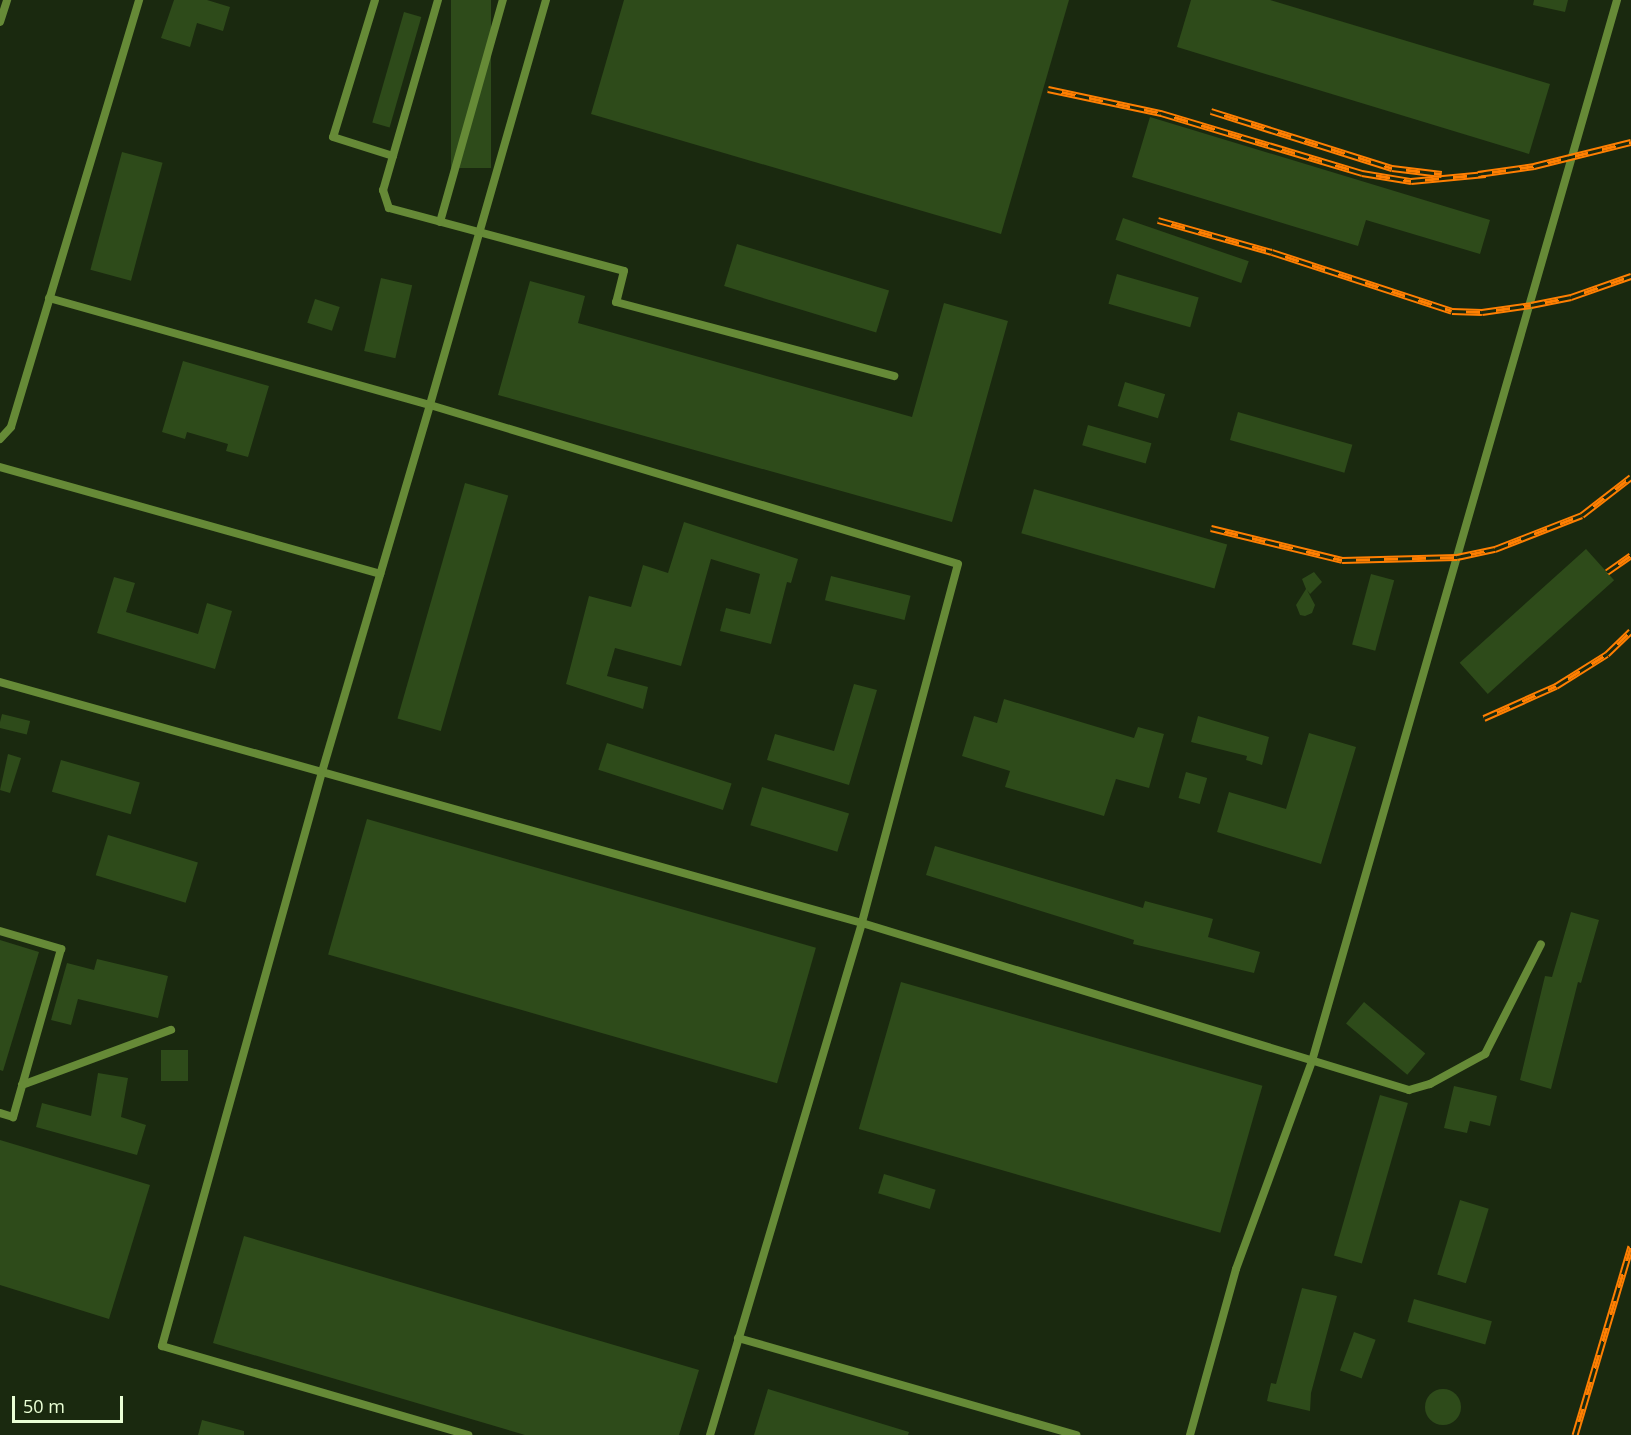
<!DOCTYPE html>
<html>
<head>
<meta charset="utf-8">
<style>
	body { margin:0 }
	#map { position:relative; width:1631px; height:1435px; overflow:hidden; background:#1a290f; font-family:"Open Sans",sans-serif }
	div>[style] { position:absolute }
	.building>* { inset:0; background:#2e4b1a; transform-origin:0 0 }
	.round { border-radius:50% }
	.service>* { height:8px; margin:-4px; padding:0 4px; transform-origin:4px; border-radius:4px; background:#668a37 }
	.rail>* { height:7px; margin-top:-3.5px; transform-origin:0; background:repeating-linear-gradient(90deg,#1a290f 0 14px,#ff7f02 0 28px); box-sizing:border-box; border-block:2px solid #ff7f02 }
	span { translate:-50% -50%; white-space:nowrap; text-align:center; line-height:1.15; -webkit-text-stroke:6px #1a290f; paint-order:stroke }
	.scale { position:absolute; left:12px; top:1396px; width:111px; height:27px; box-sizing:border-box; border:3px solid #eaffd6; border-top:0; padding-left:8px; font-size:18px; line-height:21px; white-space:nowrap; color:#eaffd6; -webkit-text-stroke:4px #1a290f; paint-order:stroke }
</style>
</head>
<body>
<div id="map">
	<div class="building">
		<i style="clip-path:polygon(174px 0,207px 0,230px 7px,223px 31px,197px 23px,190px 47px,161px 38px)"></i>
		<i style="left:451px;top:0;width:40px;height:168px"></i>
		<i style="clip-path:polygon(624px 0,1069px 0,1001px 234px,591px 114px)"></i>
		<i style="clip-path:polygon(1191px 0,1270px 0,1550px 84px,1529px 154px,1177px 47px)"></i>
		<i style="clip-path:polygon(1534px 0,1568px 0,1565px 12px,1533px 5px)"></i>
		<i style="left:404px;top:12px;width:18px;height:115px;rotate:16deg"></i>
		<i style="clip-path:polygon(1150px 117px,1490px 220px,1480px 254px,1366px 220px,1358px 246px,1132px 177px)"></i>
		<i style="left:122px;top:152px;width:42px;height:122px;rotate:15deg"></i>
		<i style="left:1123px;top:218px;width:133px;height:23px;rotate:19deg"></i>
		<i style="left:737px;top:244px;width:159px;height:44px;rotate:17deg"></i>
		<i style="left:1117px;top:274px;width:85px;height:31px;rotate:16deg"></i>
		<i style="left:381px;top:278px;width:32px;height:75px;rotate:13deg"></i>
		<i style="clip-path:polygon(530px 281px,585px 296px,578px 323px,912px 417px,944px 303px,1008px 321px,952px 522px,498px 395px)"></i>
		<i style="left:315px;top:299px;width:26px;height:25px;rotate:18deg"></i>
		<i style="clip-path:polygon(183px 361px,269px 386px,248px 457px,226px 451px,228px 444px,187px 432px,185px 439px,162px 432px)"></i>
		<i style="left:1125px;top:382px;width:42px;height:25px;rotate:17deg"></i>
		<i style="left:1238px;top:412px;width:119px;height:29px;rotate:16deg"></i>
		<i style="left:1088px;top:425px;width:66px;height:21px;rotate:16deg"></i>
		<i style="left:465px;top:483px;width:45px;height:245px;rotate:16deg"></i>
		<i style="left:1034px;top:489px;width:201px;height:46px;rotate:16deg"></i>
		<i style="clip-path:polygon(684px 522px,798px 559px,791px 583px,787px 582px,771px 644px,720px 631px,726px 608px,750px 614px,760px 574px,711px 559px,681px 666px,615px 648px,607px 676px,648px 687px,643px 709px,566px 684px,589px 596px,631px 607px,643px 565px,668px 573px)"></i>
		<i style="left:1586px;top:549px;width:42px;height:170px;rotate:48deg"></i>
		<i style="clip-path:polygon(1314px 572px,1322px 582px,1310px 594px,1307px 590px,1315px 605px,1312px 613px,1305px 616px,1300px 615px,1296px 605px,1306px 589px,1302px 579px)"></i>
		<i style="left:1371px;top:574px;width:24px;height:73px;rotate:15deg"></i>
		<i style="left:831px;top:576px;width:82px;height:25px;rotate:14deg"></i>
		<i style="clip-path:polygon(114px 577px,135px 583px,126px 612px,198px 634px,207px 603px,232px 611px,215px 669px,97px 633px)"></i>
		<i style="clip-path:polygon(854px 684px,877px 690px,849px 785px,767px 760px,775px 734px,834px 751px)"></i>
		<i style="clip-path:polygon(1004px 699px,1134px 738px,1138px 727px,1164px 734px,1149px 788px,1116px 779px,1104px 816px,1005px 787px,1010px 771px,962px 756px,974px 716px,997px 723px)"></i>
		<i style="left:2px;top:714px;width:29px;height:14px;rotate:14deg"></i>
		<i style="clip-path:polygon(1198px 716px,1269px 737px,1262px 765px,1246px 760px,1247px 756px,1191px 742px)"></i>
		<i style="clip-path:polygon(1309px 733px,1356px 747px,1321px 864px,1217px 832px,1229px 792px,1286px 809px)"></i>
		<i style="left:607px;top:743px;width:131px;height:28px;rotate:18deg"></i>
		<i style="clip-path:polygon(8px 754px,21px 758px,10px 793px,0 790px)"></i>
		<i style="left:61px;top:760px;width:82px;height:33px;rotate:16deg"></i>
		<i style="left:1186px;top:772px;width:22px;height:27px;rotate:16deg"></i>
		<i style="left:762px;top:787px;width:91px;height:40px;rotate:17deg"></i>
		<i style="left:367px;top:819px;width:467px;height:141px;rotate:16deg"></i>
		<i style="left:108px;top:835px;width:94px;height:42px;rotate:17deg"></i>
		<i style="clip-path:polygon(935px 846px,1143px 908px,1145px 901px,1213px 919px,1208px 937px,1260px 952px,1254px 973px,1133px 944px,1134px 940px,926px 875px)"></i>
		<i style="clip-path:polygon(1571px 912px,1599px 920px,1581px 983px,1578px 982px,1551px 1089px,1520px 1080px,1545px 976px,1552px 977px)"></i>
		<i style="clip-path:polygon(0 940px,39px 952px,3px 1071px,0 1070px)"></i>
		<i style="clip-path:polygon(97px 959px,168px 976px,158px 1018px,78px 999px,71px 1025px,51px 1020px,67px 963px,94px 970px)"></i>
		<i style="left:901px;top:982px;width:376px;height:153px;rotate:16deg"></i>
		<i style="left:1364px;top:1002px;width:80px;height:28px;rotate:40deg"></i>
		<i style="left:161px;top:1050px;width:27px;height:31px"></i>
		<i style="clip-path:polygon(98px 1073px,128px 1078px,121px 1117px,146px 1125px,137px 1155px,36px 1127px,42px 1103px,91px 1116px)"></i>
		<i style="clip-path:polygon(1454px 1086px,1497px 1096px,1490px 1126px,1470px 1121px,1467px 1133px,1444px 1128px)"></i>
		<i style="left:1380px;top:1095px;width:29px;height:167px;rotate:16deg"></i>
		<i style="clip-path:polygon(0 1140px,150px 1185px,109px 1319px,0 1285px)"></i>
		<i style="left:884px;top:1174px;width:54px;height:20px;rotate:17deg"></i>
		<i style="left:1460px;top:1200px;width:30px;height:78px;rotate:17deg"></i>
		<i style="clip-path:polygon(244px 1236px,699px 1370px,679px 1435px,525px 1435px,213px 1343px)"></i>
		<i style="clip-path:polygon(1302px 1288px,1337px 1296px,1311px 1393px,1310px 1411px,1267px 1401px,1271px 1383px,1276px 1384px)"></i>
		<i style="left:1414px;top:1299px;width:81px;height:24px;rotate:16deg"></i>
		<i style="left:1354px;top:1332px;width:23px;height:41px;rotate:20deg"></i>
		<i class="round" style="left:1425px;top:1389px;width:36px;height:36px"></i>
		<i style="clip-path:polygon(768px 1389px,909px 1432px,908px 1435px,754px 1435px)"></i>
		<i style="clip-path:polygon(202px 1420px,244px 1431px,244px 1435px,198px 1435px)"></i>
	</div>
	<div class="service">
		<i style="left:375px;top:0;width:143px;rotate:107deg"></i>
		<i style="left:333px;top:137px;width:63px;rotate:17.6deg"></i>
		<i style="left:438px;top:0;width:198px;rotate:106.1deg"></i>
		<i style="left:383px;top:190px;width:19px;rotate:72deg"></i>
		<i style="left:389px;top:208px;width:243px;rotate:15deg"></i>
		<i style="left:624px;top:271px;width:32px;rotate:104deg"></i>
		<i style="left:616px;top:302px;width:288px;rotate:14.9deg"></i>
		<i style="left:546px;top:0;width:421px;rotate:106deg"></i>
		<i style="left:430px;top:405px;width:551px;rotate:16.76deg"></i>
		<i style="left:958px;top:564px;width:372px;rotate:105deg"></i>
		<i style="left:862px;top:923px;width:534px;rotate:106.53deg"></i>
		<i style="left:0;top:22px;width:23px;rotate:-72deg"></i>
		<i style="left:440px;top:222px;width:231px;rotate:-74.2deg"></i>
		<i style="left:49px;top:298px;width:396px;rotate:15.7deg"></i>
		<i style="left:430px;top:405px;width:383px;rotate:106.4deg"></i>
		<i style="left:322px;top:772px;width:596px;rotate:105.58deg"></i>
		<i style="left:162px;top:1346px;width:319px;rotate:16.2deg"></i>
		<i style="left:0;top:439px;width:16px;rotate:-47deg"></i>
		<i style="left:11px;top:427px;width:446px;rotate:-73.3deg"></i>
		<i style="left:0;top:467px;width:395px;rotate:15.7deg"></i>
		<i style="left:0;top:682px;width:895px;rotate:15.62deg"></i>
		<i style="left:862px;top:923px;width:572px;rotate:16.98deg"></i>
		<i style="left:1409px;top:1090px;width:22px;rotate:-16deg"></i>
		<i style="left:1430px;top:1084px;width:63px;rotate:-28.6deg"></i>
		<i style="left:1485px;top:1054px;width:123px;rotate:-63deg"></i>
		<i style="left:0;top:931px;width:64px;rotate:16.4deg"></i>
		<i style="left:61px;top:949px;width:175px;rotate:105.9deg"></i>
		<i style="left:13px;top:1117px;width:14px;rotate:-163deg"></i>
		<i style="left:22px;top:1085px;width:159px;rotate:-20.3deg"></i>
		<i style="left:738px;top:1338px;width:352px;rotate:16deg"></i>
		<i style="left:1190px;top:1435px;width:172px;rotate:-74.5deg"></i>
		<i style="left:1236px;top:1269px;width:221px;rotate:-69.9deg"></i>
		<i style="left:1312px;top:1061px;width:1104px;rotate:-73.96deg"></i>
	</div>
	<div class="rail">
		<i style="left:1048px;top:89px;width:116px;rotate:12deg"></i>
		<i style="left:1161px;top:113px;width:210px;rotate:16.6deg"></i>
		<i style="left:1362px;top:173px;width:50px;rotate:9.3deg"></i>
		<i style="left:1411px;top:181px;width:75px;rotate:-5.3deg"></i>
		<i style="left:1211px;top:111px;width:190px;rotate:17.5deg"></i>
		<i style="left:1392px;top:168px;width:50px;rotate:6.8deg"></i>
		<i style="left:1478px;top:174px;width:57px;rotate:-8.1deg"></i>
		<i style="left:1534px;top:166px;width:100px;rotate:-13.9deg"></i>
		<i style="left:1158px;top:220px;width:118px;rotate:15.7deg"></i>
		<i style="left:1272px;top:252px;width:189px;rotate:18.1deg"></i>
		<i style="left:1452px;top:311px;width:30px;rotate:2deg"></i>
		<i style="left:1482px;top:312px;width:49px;rotate:-8.1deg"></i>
		<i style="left:1531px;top:305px;width:41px;rotate:-11.3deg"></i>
		<i style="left:1571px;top:297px;width:64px;rotate:-19.3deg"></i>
		<i style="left:1211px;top:528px;width:135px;rotate:13.7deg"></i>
		<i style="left:1342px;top:560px;width:115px;rotate:-1.5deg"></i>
		<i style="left:1457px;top:557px;width:39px;rotate:-12deg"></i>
		<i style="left:1495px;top:549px;width:93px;rotate:-21.3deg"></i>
		<i style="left:1582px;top:515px;width:62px;rotate:-37.8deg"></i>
		<i style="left:1607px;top:572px;width:29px;rotate:-35deg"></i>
		<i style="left:1484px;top:718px;width:79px;rotate:-24deg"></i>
		<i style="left:1556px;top:686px;width:60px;rotate:-32.1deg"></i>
		<i style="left:1607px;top:654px;width:33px;rotate:-44deg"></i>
		<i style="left:1575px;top:1435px;width:197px;rotate:-73.5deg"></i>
	</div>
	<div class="scale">50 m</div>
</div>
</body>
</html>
